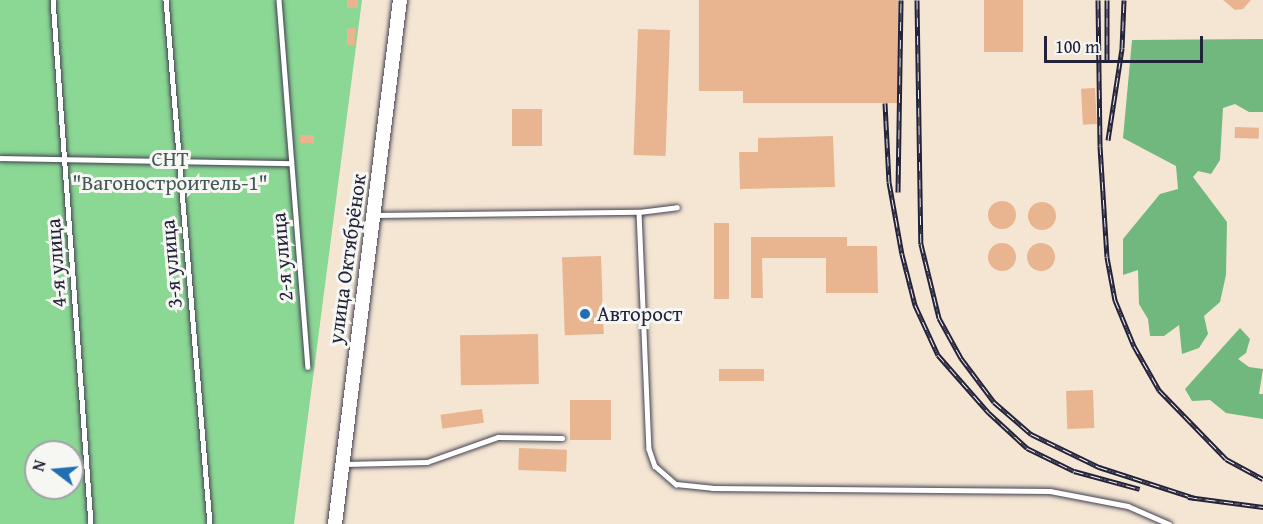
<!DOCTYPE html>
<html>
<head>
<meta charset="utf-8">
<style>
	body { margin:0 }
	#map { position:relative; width:1263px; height:524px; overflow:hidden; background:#f4e6d3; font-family:"Gentium Book Plus",serif }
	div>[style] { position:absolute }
	.green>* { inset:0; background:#8bd794 }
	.forest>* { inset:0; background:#70b87e }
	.building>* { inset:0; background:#e9b591; transform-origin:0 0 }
	.round { border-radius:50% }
	.roads { filter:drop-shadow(0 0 2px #423f52) drop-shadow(0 0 2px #423f52) }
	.lane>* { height:4.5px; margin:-2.25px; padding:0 2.25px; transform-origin:2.25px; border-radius:2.25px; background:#fff }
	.secondary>* { height:14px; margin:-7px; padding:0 7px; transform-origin:7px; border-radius:7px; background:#fff }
	.rail>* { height:5px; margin-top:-2.5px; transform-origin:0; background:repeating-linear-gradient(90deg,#f6f6f2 0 9px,#22223b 0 18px); box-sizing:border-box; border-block:2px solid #22223b }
	.dots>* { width:16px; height:16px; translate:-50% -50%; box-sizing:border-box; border:3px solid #f6f6f2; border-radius:50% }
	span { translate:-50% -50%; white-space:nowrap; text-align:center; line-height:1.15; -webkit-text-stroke:6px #f6f6f2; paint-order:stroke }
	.park-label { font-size:21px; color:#425856 }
	.street-label { font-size:21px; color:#22223b }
	.poi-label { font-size:21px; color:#22223b }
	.left { translate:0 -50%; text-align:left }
	.north { position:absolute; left:24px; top:440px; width:60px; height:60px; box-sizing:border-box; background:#f6f6f2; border:2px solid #a1a1a9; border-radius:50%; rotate:286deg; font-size:16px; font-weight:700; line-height:24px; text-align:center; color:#22223b }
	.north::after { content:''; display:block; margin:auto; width:21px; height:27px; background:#1f6fb2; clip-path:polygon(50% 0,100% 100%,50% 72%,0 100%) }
	.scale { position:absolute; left:1044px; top:36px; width:159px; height:27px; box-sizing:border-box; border:3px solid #22223b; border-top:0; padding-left:8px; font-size:18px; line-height:21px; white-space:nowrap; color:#22223b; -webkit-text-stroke:4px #f6f6f2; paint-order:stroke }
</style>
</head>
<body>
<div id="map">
	<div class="green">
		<i style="clip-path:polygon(evenodd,0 0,362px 0,294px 524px,0 524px,0 0,36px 452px,72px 452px,72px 488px,36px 488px,36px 452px)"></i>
	</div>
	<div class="forest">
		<i style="clip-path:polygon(1263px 39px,1263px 112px,1249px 112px,1235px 104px,1223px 108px,1220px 160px,1211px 174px,1198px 171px,1193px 177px,1227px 222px,1226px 275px,1220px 302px,1204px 316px,1208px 334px,1199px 348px,1182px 354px,1179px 325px,1164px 336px,1150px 336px,1148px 319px,1139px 304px,1138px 270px,1123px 275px,1123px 239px,1160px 194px,1178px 189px,1176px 166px,1123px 138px,1132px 40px)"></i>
		<i style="clip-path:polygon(1240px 328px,1250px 339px,1246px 353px,1238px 359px,1249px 367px,1263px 369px,1259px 394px,1263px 394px,1263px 419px,1226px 413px,1210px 400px,1192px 401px,1185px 389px)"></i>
	</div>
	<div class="building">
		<i style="left:347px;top:0;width:11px;height:8px"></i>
		<i style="clip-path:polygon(699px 0,898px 0,898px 103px,743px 103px,743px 91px,699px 91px)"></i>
		<i style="left:984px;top:0;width:39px;height:52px"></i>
		<i style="clip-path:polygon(1223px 0,1251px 0,1243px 9px,1235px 10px)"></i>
		<i style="left:347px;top:28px;width:8px;height:17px"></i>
		<i style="left:638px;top:29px;width:32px;height:126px;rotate:2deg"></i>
		<i style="left:1095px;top:88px;width:36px;height:14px;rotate:87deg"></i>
		<i style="left:512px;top:109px;width:30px;height:37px"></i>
		<i style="left:1235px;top:127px;width:24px;height:11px;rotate:2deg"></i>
		<i style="left:300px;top:135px;width:14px;height:8px"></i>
		<i style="clip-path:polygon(833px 136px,835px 187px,740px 189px,739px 152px,758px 152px,758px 138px)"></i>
		<i class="round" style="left:988px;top:201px;width:28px;height:28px"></i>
		<i class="round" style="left:1028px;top:202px;width:28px;height:28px"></i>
		<i style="left:714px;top:223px;width:15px;height:76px"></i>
		<i style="clip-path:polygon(751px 237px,847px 237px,847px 246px,877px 246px,878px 293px,826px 293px,826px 258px,762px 258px,763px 298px,751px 298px)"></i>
		<i class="round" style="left:1027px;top:243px;width:28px;height:28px"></i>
		<i class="round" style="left:988px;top:243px;width:28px;height:28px"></i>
		<i style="left:601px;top:256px;width:78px;height:39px;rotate:88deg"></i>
		<i style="left:538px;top:334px;width:50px;height:78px;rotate:89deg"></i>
		<i style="left:719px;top:369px;width:45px;height:12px"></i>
		<i style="left:1093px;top:390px;width:38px;height:27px;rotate:88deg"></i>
		<i style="left:570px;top:400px;width:41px;height:40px"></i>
		<i style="left:482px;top:409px;width:14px;height:42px;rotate:82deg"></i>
		<i style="left:519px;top:448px;width:48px;height:22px;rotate:2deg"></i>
	</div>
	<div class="roads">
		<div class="lane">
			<i style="left:53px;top:0;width:525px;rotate:85.85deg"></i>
			<i style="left:166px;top:0;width:526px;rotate:85.2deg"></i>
			<i style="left:279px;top:0;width:368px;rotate:85.5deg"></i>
			<i style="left:0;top:158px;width:291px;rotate:1deg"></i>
			<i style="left:639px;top:212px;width:38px;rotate:-7deg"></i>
			<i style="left:375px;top:215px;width:264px;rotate:-0.7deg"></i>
			<i style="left:639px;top:212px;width:237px;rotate:87.6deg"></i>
			<i style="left:649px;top:449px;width:18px;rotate:71deg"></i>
			<i style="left:655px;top:466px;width:28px;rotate:41deg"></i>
			<i style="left:676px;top:484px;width:36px;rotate:6deg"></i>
			<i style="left:712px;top:488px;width:338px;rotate:0.5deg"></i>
			<i style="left:1050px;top:491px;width:79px;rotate:10.9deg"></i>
			<i style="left:1128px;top:506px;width:45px;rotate:23.7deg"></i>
			<i style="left:345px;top:464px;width:82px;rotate:-1.4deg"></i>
			<i style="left:427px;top:462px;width:75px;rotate:-19.4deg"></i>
			<i style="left:498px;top:437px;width:64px;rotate:0.9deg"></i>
		</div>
		<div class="secondary">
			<i style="left:335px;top:524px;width:528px;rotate:-82.93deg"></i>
		</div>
	</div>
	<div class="rail">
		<i style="left:917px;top:0;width:244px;rotate:89.1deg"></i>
		<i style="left:921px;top:244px;width:76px;rotate:76.3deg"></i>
		<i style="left:939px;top:318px;width:46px;rotate:61.2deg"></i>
		<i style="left:961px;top:358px;width:55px;rotate:53.1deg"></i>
		<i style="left:994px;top:402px;width:49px;rotate:40.9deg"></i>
		<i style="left:1031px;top:434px;width:76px;rotate:25.9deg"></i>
		<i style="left:1099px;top:467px;width:101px;rotate:17.9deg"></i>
		<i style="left:1098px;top:0;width:146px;rotate:89.2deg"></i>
		<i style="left:1100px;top:146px;width:111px;rotate:86.4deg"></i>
		<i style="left:1107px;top:257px;width:44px;rotate:79.5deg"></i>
		<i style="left:1115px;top:300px;width:50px;rotate:67.6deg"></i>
		<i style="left:1134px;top:346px;width:51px;rotate:60.4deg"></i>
		<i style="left:1159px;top:390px;width:96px;rotate:45.8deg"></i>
		<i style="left:1226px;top:459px;width:42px;rotate:28.4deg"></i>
		<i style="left:1107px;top:0;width:62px;rotate:90deg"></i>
		<i style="left:885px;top:103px;width:79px;rotate:87.1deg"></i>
		<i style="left:889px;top:182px;width:73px;rotate:79.8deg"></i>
		<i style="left:902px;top:254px;width:53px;rotate:75.7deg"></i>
		<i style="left:915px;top:305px;width:55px;rotate:65.3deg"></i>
		<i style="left:938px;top:355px;width:76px;rotate:48.7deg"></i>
		<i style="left:988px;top:412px;width:53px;rotate:42.7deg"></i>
		<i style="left:1027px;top:448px;width:52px;rotate:26.1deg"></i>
		<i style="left:1074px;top:471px;width:68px;rotate:15.3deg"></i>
		<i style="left:1108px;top:140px;width:93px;rotate:-81.3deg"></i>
		<i style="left:1122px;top:48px;width:48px;rotate:-87.6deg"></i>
		<i style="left:898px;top:192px;width:192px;rotate:-89.1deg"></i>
		<i style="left:1188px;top:497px;width:76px;rotate:7.6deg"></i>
	</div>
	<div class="dots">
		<i style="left:585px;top:314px;background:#1f6fb2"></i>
	</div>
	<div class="park-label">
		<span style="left:170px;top:171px">СНТ<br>"Вагоностроитель-1"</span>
	</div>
	<div class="street-label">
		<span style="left:282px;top:257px;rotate:-95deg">2-я улица</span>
		<span style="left:347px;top:259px;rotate:-82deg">улица Октябрёнок</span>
		<span style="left:56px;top:263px;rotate:-94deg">4-я улица</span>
		<span style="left:171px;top:264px;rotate:-95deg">3-я улица</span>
	</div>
	<div class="poi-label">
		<span class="left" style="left:597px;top:314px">Авторост</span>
	</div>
	<div class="north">N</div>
	<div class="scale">100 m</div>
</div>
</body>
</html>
